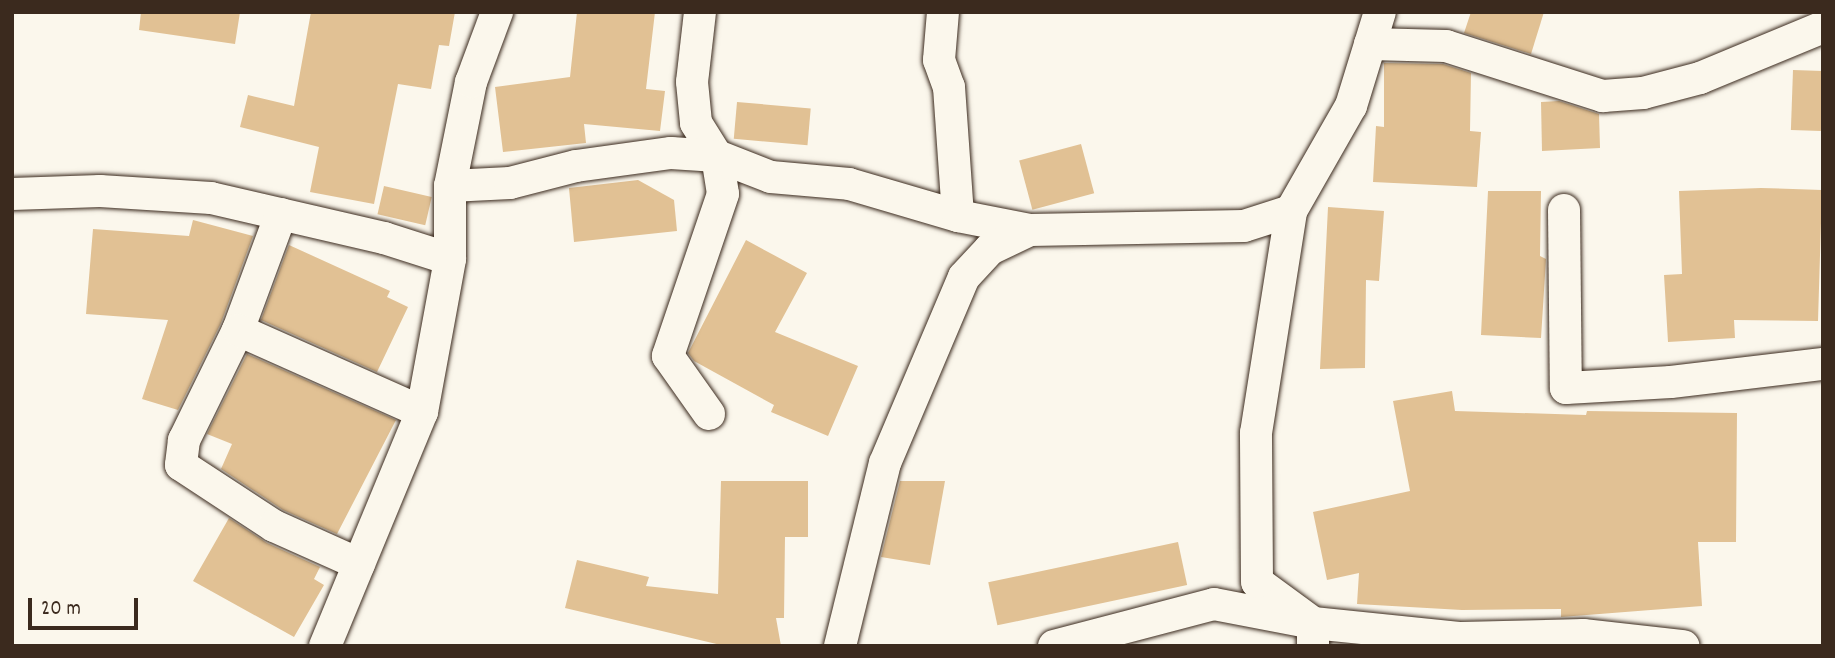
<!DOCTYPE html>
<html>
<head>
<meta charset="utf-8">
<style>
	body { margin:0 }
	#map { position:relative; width:1835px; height:658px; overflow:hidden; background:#fbf7ec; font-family:Dekko,sans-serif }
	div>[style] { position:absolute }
	.building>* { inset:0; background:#e1c194; transform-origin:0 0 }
	.roads { filter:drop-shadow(0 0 2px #3b2a1e) drop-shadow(0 0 2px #3b2a1e) }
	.minor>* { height:32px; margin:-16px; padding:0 16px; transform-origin:16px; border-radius:16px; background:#fbf7ec }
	span { translate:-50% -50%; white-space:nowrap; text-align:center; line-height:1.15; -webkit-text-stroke:5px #fbf7ec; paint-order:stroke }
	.frame { position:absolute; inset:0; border:14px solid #3b2a1e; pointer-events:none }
	.scale { position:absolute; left:28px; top:598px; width:110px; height:32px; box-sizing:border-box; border:4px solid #3b2a1e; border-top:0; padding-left:9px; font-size:21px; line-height:24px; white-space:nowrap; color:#3b2a1e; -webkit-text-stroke:5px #fbf7ec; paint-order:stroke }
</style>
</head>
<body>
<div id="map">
	<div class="building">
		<i style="clip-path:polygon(141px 12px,240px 12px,235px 44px,139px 30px)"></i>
		<i style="clip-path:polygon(311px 12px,455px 12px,449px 46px,439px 45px,431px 89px,398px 84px,374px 204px,310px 192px,319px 147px,240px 127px,248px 95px,294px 106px)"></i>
		<i style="clip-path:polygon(577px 12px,655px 12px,646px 89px,665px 91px,660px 131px,584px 124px,586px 143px,503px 152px,495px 87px,570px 77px)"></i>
		<i style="clip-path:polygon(1471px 12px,1544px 12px,1531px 54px,1464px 33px)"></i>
		<i style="clip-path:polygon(1384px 63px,1443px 64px,1471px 73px,1470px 131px,1481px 132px,1477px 187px,1373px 182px,1376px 126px,1384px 127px)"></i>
		<i style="left:1793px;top:70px;width:30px;height:60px;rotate:2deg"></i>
		<i style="clip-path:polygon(1559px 101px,1599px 114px,1600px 148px,1542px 151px,1541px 102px)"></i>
		<i style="left:737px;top:102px;width:74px;height:37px;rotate:5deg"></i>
		<i style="left:1081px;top:144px;width:51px;height:64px;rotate:75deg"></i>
		<i style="clip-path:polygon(638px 180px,674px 200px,677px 231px,574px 242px,569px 188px)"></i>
		<i style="left:384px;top:186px;width:49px;height:29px;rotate:13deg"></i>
		<i style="clip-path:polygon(1761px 188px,1822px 190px,1818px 321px,1734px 320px,1735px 338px,1668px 342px,1664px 275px,1682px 274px,1679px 191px)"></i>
		<i style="clip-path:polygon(1488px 191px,1541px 191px,1540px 256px,1546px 259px,1541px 338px,1481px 335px)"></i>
		<i style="clip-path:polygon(1328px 207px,1384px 211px,1379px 281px,1366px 280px,1365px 368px,1320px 369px)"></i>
		<i style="clip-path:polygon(193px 220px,253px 236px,221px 323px,178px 410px,142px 399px,168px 320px,86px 314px,93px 229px,189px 236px)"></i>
		<i style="clip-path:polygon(746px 240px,807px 273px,775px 332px,858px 366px,828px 436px,771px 412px,774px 405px,694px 361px,688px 353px)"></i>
		<i style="clip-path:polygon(289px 245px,390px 291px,387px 297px,408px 307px,377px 372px,261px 320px)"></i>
		<i style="clip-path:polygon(247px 354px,396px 420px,337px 534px,283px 510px,221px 469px,232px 444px,207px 434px)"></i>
		<i style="clip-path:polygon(1452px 391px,1455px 411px,1586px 415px,1587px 411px,1737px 413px,1736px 542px,1698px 542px,1702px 606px,1561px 617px,1561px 609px,1462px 610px,1357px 604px,1359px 573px,1327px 580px,1313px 512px,1410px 491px,1393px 401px)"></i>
		<i style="clip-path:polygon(721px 481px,808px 481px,808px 537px,785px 537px,784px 618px,776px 618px,781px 646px,725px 646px,565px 608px,577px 560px,649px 577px,646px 586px,718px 594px)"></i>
		<i style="clip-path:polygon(900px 481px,945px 481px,930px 565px,881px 557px)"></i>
		<i style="clip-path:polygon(229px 518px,267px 543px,320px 567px,314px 579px,324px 585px,294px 637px,193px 581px)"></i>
		<i style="left:1178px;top:542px;width:44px;height:194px;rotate:78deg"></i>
	</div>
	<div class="roads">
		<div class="minor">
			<i style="left:700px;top:12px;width:70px;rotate:96.5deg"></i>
			<i style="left:692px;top:82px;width:41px;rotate:84.4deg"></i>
			<i style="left:696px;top:123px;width:39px;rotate:58deg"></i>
			<i style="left:717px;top:156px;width:38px;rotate:81deg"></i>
			<i style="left:723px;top:194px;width:171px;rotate:108.8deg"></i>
			<i style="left:668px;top:356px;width:71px;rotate:54.7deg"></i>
			<i style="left:943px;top:12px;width:48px;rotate:94.8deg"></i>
			<i style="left:939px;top:60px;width:29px;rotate:70deg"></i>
			<i style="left:949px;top:87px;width:129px;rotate:86deg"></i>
			<i style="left:1370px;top:44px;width:76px;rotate:1.5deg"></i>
			<i style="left:1446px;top:46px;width:165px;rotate:17.7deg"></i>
			<i style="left:1603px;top:96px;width:40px;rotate:-4.3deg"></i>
			<i style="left:1643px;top:93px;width:59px;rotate:-14.7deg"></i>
			<i style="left:1700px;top:78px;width:133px;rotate:-22.5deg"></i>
			<i style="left:450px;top:186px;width:60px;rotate:-2.9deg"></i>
			<i style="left:510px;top:183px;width:68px;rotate:-14.4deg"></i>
			<i style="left:576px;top:166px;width:96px;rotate:-7.8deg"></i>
			<i style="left:671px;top:153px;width:46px;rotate:3.7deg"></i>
			<i style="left:717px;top:156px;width:58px;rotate:21.3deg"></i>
			<i style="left:771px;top:177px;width:78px;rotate:5.1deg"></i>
			<i style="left:849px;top:184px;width:114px;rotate:16.4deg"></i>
			<i style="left:958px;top:216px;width:73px;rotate:11deg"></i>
			<i style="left:1030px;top:230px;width:214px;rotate:-1.1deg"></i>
			<i style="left:1244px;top:226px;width:49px;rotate:-17.7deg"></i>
			<i style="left:12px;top:194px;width:88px;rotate:-2deg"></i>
			<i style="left:100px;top:191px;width:111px;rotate:3.6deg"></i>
			<i style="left:211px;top:198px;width:178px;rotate:13deg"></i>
			<i style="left:384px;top:238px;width:69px;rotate:17.7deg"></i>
			<i style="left:1564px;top:210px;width:178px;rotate:89.4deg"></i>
			<i style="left:1566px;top:388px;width:105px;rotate:-3.3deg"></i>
			<i style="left:1671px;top:382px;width:153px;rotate:-6.8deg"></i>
			<i style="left:281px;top:214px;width:124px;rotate:110.3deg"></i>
			<i style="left:238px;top:330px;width:123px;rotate:116.1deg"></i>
			<i style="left:184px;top:440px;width:25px;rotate:97deg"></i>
			<i style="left:181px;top:465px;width:111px;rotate:33.3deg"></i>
			<i style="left:274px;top:526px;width:93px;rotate:24.1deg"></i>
			<i style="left:238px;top:330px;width:201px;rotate:24deg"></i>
			<i style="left:325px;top:646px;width:253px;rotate:-67.5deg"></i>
			<i style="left:422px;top:412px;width:156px;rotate:-79.6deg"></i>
			<i style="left:450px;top:259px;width:73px;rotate:-90deg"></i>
			<i style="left:450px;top:186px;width:106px;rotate:-78.6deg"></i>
			<i style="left:471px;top:82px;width:75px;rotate:-69.6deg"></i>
			<i style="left:840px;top:646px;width:188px;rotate:-76.2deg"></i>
			<i style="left:885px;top:463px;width:202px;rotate:-67deg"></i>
			<i style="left:964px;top:277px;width:38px;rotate:-47deg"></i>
			<i style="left:990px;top:249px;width:44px;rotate:-25.4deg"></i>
			<i style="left:1054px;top:646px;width:165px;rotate:-14.7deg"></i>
			<i style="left:1214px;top:604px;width:101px;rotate:10.9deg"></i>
			<i style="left:1313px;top:623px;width:149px;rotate:5.8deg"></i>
			<i style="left:1461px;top:638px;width:122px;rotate:-1.4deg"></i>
			<i style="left:1583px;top:635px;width:101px;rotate:6.3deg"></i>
			<i style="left:1313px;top:646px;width:23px;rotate:-90deg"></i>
			<i style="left:1313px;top:623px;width:69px;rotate:-143.8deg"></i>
			<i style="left:1257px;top:582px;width:149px;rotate:-90.4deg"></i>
			<i style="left:1256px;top:433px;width:225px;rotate:-81deg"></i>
			<i style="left:1291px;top:211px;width:121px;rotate:-60.3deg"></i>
			<i style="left:1351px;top:106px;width:98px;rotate:-72.9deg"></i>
		</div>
	</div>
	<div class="frame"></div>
	<div class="scale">20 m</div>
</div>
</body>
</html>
